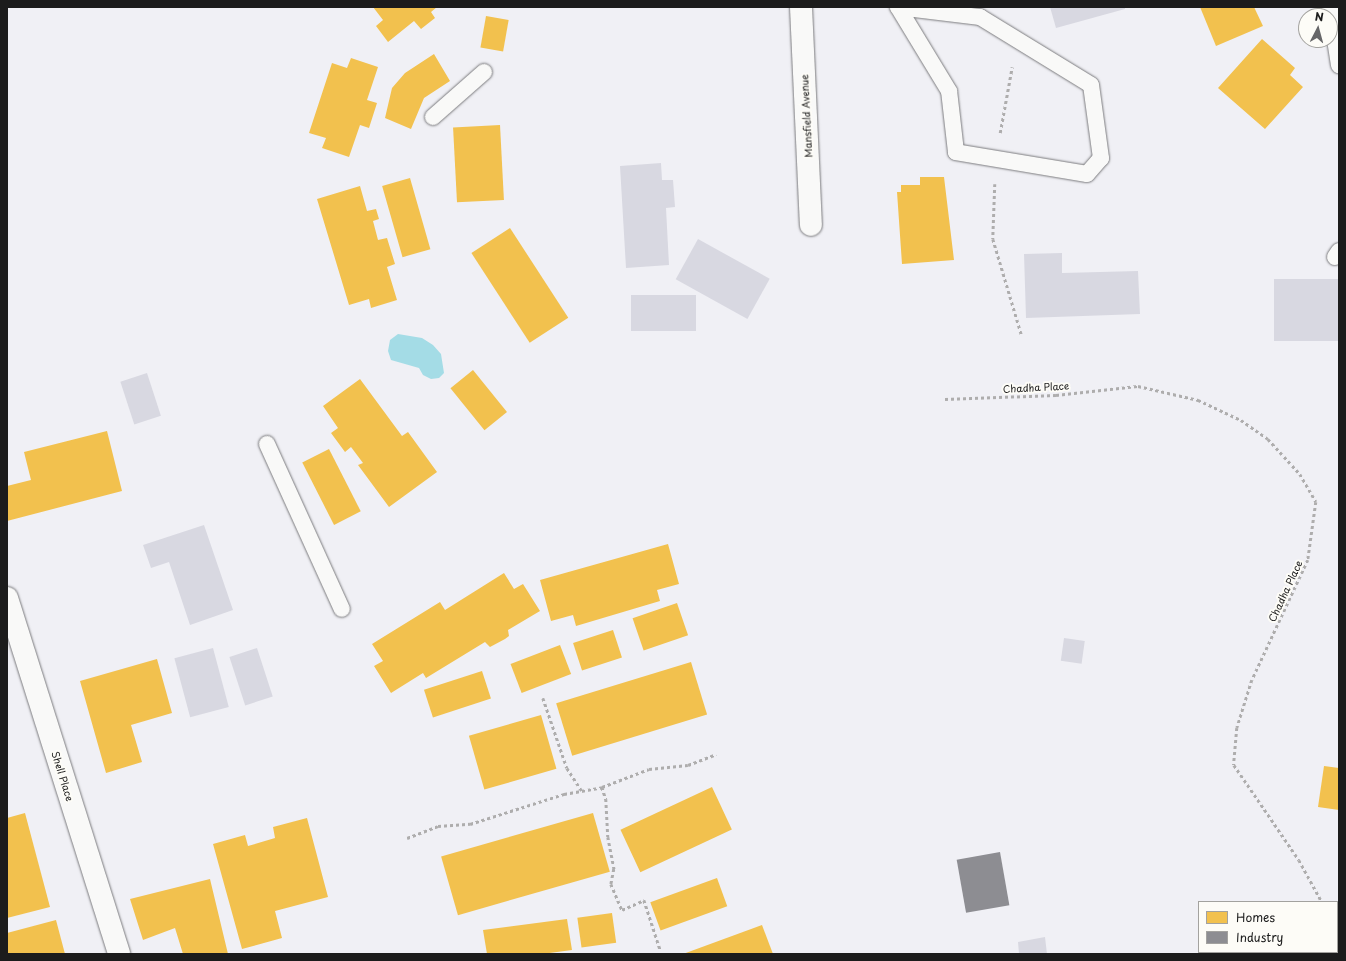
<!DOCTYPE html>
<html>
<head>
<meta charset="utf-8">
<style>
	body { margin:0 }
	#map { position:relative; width:1346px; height:961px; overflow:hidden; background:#f0f0f5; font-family:"Playpen Sans",sans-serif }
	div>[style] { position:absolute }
	.water>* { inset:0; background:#a4dce6 }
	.homes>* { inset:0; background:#f2c14e; transform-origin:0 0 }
	.industry>* { inset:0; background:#8d8d92; transform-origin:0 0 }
	.building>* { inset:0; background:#d8d8e1; transform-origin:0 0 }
	.path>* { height:2.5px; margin-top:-1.25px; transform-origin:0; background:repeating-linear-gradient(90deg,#aeadad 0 3px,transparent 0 6px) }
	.roads { filter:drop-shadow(0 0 1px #7b7b7e) drop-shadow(0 0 1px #7b7b7e) }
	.lane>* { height:16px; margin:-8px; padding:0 8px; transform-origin:8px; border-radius:8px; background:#f9f9f8 }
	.street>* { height:22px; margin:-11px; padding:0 11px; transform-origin:11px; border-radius:11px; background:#f9f9f8 }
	span { translate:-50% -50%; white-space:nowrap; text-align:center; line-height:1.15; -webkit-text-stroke:4px #fdfcf7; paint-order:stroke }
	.street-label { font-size:10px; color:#1c1c1c }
	.frame { position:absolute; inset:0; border:8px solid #1c1c1c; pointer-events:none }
	.legend { position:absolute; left:1198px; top:901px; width:140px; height:52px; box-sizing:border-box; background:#fdfcf7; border:1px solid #a3a29f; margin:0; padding:5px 7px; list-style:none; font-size:12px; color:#1c1c1c }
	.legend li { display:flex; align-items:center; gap:8px; height:20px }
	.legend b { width:20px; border:1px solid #a3a29f }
	.north { position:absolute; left:1298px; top:8px; width:40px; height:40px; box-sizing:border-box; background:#fdfcf7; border:1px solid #a3a29f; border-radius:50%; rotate:6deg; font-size:11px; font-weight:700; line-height:16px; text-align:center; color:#1c1c1c }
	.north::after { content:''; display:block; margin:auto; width:14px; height:18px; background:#666668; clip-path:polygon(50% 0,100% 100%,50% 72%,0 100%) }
</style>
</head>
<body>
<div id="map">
	<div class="water">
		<i style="clip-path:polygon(398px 334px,422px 338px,433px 345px,441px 354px,444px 373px,439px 378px,431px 379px,423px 375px,419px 368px,391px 360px,388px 351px,390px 340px)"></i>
	</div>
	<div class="homes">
		<i style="clip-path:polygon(373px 7px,437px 7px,431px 12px,435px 18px,421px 29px,414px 21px,388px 42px,376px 26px,383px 20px)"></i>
		<i style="clip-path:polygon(1200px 7px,1254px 7px,1263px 26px,1216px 46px)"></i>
		<i style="left:486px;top:16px;width:23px;height:32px;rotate:10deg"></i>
		<i style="clip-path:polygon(1262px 39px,1295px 68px,1290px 75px,1303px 87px,1265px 129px,1218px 88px)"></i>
		<i style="clip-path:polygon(434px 54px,450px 81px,424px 98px,411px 129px,385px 118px,392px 88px,405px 73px)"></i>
		<i style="clip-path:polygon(351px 58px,378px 67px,367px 100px,377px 103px,369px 128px,360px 125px,349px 157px,322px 148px,326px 138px,309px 133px,332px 63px,347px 68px)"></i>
		<i style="left:500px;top:125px;width:75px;height:47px;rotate:87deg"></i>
		<i style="clip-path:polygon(920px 177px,944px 177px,954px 260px,902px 264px,897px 192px,901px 192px,901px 185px,920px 185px)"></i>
		<i style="left:410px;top:178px;width:74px;height:29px;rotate:74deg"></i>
		<i style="clip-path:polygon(360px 186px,367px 211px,376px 209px,379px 219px,373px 221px,378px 240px,387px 238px,395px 264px,387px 267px,397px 300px,371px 308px,369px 299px,349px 305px,317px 199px)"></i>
		<i style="left:510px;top:228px;width:107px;height:46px;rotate:57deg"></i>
		<i style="left:473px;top:370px;width:54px;height:29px;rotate:51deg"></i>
		<i style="clip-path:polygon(360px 379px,402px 436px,408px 432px,437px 472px,389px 507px,358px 465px,363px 463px,351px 447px,345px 452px,331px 433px,338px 428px,323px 406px)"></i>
		<i style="clip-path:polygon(107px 431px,122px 491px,7px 521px,7px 486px,31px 480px,24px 452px)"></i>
		<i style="left:329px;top:449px;width:70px;height:30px;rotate:63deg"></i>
		<i style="clip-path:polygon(668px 544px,679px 584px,657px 590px,660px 601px,576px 626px,573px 615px,551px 621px,540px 580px)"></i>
		<i style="clip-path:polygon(504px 573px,514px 589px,523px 584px,540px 611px,508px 630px,509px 636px,505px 639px,490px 647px,485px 642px,426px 678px,423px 673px,391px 693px,374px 666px,383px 661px,372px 644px,440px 602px,445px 610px)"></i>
		<i style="left:677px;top:603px;width:34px;height:47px;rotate:71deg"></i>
		<i style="left:613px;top:630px;width:29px;height:42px;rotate:72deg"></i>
		<i style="left:560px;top:645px;width:31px;height:53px;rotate:69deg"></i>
		<i style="clip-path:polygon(157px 659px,172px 713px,131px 725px,142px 762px,106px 773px,80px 681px)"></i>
		<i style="left:691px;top:662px;width:55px;height:141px;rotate:73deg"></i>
		<i style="left:482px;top:671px;width:29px;height:61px;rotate:72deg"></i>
		<i style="left:541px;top:715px;width:56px;height:75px;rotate:74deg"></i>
		<i style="clip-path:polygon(1324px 766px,1339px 768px,1339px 810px,1318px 807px)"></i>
		<i style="left:712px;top:787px;width:47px;height:101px;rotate:65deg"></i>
		<i style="clip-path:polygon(25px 813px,50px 907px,7px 918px,7px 818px)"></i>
		<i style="left:593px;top:813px;width:61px;height:158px;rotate:74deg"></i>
		<i style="clip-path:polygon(307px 818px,328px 897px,275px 911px,282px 938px,242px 949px,213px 844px,245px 835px,248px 846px,275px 838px,273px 827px)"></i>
		<i style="left:717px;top:878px;width:30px;height:71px;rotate:70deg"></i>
		<i style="clip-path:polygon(210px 879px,228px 954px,183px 954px,175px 928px,143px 940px,130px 899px)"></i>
		<i style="left:612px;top:913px;width:30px;height:35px;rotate:82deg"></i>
		<i style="clip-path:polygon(567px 919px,572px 950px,542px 954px,487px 954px,483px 930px)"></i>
		<i style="clip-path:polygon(56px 920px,65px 954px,7px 954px,7px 933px)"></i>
		<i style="clip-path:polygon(762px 925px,773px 954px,683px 954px)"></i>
	</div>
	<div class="industry">
		<i style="left:1000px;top:852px;width:54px;height:44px;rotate:80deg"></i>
	</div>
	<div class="building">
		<i style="clip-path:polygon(1050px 7px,1125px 7px,1125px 9px,1056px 28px)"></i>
		<i style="clip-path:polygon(661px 163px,662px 180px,673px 180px,675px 207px,666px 208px,669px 265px,626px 268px,620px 166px)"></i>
		<i style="left:698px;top:239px;width:82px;height:46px;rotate:29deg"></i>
		<i style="clip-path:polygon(1062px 253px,1062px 273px,1138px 271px,1140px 314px,1026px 318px,1024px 254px)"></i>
		<i style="left:1339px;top:279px;width:62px;height:65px;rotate:90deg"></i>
		<i style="left:631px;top:295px;width:65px;height:36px"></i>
		<i style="left:147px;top:373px;width:45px;height:28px;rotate:72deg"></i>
		<i style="clip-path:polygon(204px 525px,233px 610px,190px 625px,169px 562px,151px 568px,143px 545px)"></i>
		<i style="left:1064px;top:638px;width:21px;height:23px;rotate:8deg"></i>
		<i style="left:213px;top:648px;width:61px;height:40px;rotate:75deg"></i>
		<i style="left:257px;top:648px;width:51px;height:29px;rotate:72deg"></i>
		<i style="clip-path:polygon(1045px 937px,1047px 954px,1019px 954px,1018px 942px)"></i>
	</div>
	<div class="path">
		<i style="left:1000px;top:133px;width:67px;rotate:-79.7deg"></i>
		<i style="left:995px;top:184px;width:55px;rotate:92.1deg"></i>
		<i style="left:993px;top:239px;width:101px;rotate:73.4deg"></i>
		<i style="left:945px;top:399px;width:111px;rotate:-2.1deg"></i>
		<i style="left:1056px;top:395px;width:82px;rotate:-6.3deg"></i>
		<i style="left:1138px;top:386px;width:62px;rotate:13.1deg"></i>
		<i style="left:1198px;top:400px;width:47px;rotate:24.9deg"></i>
		<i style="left:1241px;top:420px;width:33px;rotate:35deg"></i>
		<i style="left:1268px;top:439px;width:47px;rotate:47.6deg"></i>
		<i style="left:1300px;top:474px;width:32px;rotate:60deg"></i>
		<i style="left:1316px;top:502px;width:59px;rotate:97.9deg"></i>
		<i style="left:1308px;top:560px;width:132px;rotate:115deg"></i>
		<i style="left:1252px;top:680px;width:50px;rotate:107.4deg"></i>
		<i style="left:1237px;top:728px;width:37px;rotate:95deg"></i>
		<i style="left:1234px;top:765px;width:115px;rotate:55.6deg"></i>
		<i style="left:1299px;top:860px;width:48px;rotate:61.3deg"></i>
		<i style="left:543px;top:698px;width:74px;rotate:71.1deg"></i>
		<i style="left:567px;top:768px;width:27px;rotate:57deg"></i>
		<i style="left:602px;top:787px;width:13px;rotate:72deg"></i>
		<i style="left:606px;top:799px;width:38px;rotate:87deg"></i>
		<i style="left:608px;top:837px;width:33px;rotate:79deg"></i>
		<i style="left:614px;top:869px;width:15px;rotate:101deg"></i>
		<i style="left:611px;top:884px;width:28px;rotate:67deg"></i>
		<i style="left:622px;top:910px;width:24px;rotate:-24deg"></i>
		<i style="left:644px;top:900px;width:52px;rotate:71.9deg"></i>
		<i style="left:407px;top:838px;width:33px;rotate:-21deg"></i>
		<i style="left:438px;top:826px;width:32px;rotate:-4deg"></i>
		<i style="left:470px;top:824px;width:99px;rotate:-17.7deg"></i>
		<i style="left:564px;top:794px;width:39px;rotate:-10deg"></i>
		<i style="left:602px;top:787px;width:50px;rotate:-21deg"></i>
		<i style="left:649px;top:769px;width:39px;rotate:-6deg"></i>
		<i style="left:688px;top:765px;width:30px;rotate:-21deg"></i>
		<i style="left:1337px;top:931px;width:4px;rotate:63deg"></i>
	</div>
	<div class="roads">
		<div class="lane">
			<i style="left:898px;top:7px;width:83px;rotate:7deg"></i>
			<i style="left:980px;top:17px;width:130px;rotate:31.5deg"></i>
			<i style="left:1091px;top:85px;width:74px;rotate:82.2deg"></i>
			<i style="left:1101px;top:158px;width:21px;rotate:131deg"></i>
			<i style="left:1087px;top:174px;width:133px;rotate:-170.5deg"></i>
			<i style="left:956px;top:152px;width:61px;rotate:-96.5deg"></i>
			<i style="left:949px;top:91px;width:98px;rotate:-121.3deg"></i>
			<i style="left:1330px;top:7px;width:59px;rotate:81.2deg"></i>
			<i style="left:433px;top:117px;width:68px;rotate:-41.4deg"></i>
			<i style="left:1335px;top:257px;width:7px;rotate:-56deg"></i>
			<i style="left:267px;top:444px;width:181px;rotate:65.6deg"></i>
		</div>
		<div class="street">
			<i style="left:801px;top:7px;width:218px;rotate:87.4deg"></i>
			<i style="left:7px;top:598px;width:373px;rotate:72.5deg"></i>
		</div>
	</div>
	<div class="street-label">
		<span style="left:806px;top:116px;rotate:-93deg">Mansfield Avenue</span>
		<span style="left:1036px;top:387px;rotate:-3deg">Chadha Place</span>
		<span style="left:1285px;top:591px;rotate:-65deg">Chadha Place</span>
		<span style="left:63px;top:776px;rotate:73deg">Shell Place</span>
	</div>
	<div class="frame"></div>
	<ul class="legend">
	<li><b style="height:11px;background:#f2c14e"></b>Homes</li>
	<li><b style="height:11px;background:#8d8d92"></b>Industry</li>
	</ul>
	<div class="north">N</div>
</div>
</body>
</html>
